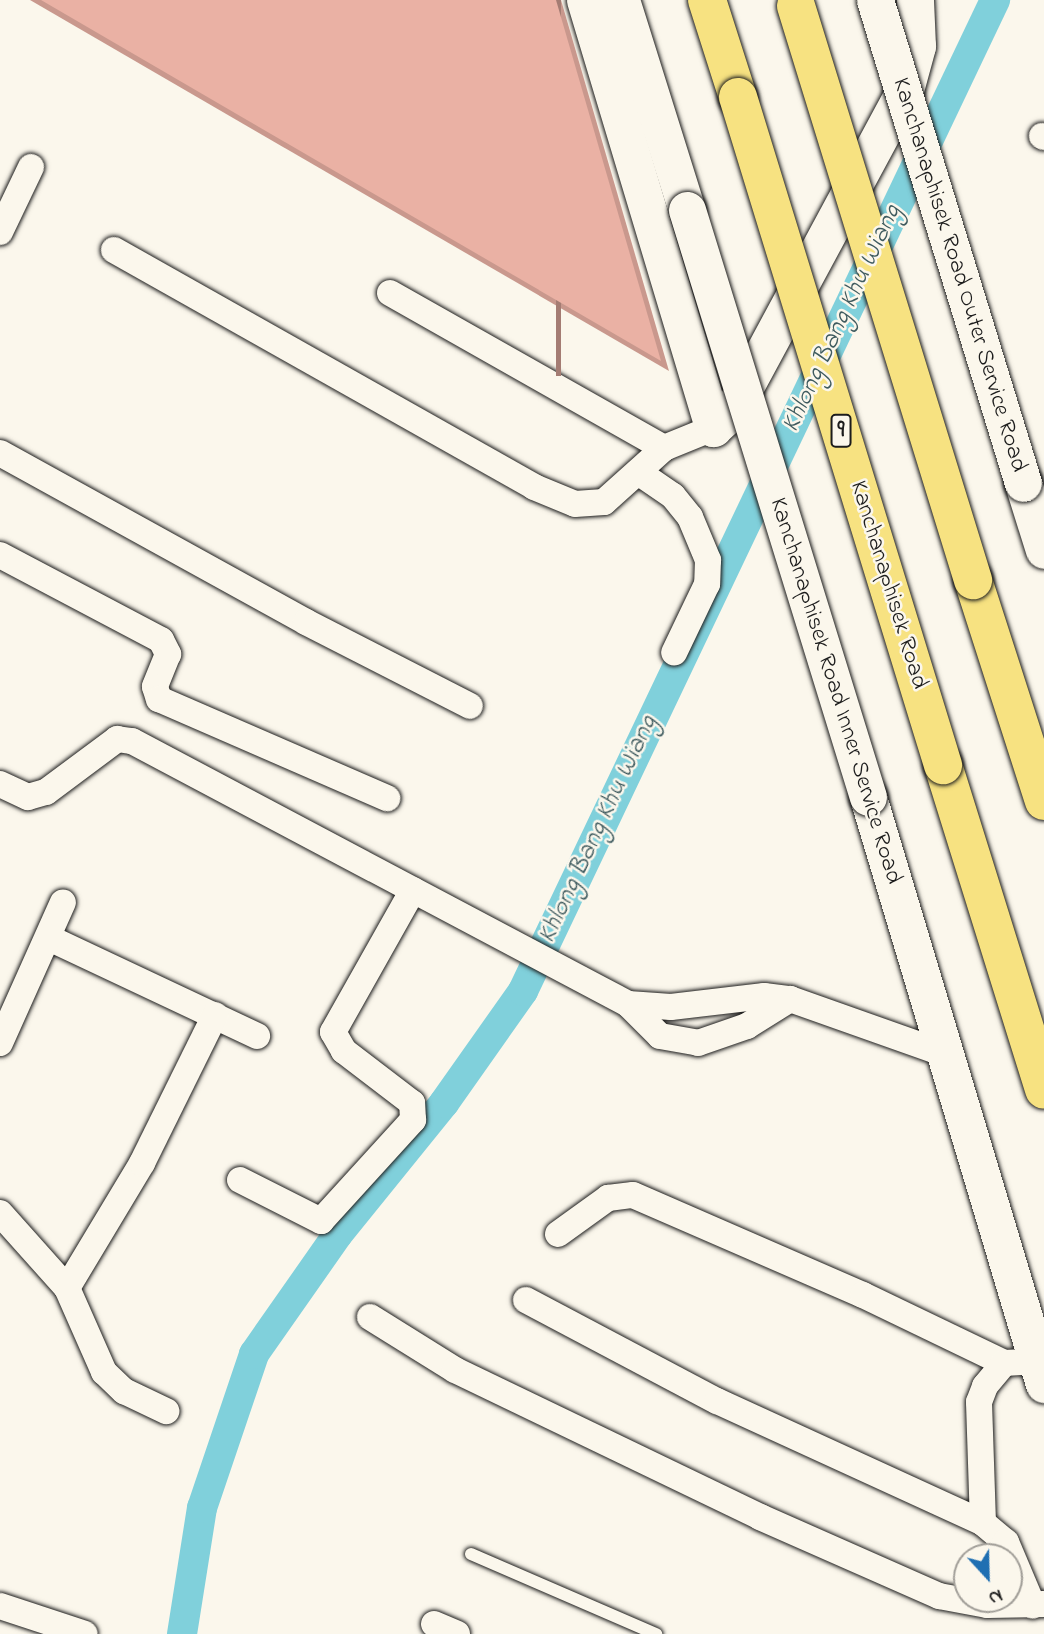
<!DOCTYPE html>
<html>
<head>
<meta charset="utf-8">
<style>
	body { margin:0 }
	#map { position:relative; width:1044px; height:1634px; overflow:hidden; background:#fbf7ec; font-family:"Indie Flower",sans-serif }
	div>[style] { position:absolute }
	.canal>* { height:30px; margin:-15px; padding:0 15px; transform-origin:15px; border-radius:15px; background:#80d0db }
	.roads { filter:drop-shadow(0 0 2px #1c1c1c) drop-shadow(0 0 2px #1c1c1c) }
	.lane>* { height:12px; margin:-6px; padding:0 6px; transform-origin:6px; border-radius:6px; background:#fbf7ec }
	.street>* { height:26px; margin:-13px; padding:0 13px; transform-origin:13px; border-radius:13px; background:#fbf7ec }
	.secondary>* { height:37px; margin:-18.5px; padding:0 18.5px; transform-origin:18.5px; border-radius:18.5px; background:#fbf7ec }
	.highway>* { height:38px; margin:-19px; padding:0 19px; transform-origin:19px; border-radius:19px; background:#f7e281 }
	.bridges { filter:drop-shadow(0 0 2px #1c1c1c) drop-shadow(0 0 2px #1c1c1c) }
	.secondary-bridge>* { height:37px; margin:-18.5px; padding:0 18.5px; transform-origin:18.5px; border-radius:18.5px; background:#fbf7ec }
	.highway-bridge>* { height:38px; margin:-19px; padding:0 19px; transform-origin:19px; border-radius:19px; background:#f7e281 }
	.wall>* { inset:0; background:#c9988d }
	.shaded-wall>* { inset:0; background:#a47c73; transform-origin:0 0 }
	.building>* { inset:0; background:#eab1a4 }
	span { translate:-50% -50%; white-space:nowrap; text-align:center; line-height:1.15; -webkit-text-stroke:5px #fbf7ec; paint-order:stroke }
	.shield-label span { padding:2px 5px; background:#fbf7ec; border:2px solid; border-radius:5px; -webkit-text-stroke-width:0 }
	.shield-label { font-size:23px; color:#1c1c1c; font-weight:700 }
	.street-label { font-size:24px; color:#1c1c1c }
	.water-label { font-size:26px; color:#3f5b5f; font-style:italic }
	.north { position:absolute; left:953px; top:1543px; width:70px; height:70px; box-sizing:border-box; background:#fbf7ec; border:2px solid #a29f99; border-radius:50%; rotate:158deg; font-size:19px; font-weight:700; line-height:28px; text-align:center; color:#1c1c1c }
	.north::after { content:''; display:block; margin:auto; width:24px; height:32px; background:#1f6fb2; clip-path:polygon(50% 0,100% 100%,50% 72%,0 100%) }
</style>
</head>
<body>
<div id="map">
	<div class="canal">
		<i style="left:182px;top:1634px;width:128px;rotate:-81deg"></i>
		<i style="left:202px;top:1508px;width:163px;rotate:-71.3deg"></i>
		<i style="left:254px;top:1354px;width:146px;rotate:-55deg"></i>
		<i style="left:338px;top:1234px;width:169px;rotate:-51deg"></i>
		<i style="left:444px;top:1103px;width:137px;rotate:-54.8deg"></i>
		<i style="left:523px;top:991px;width:1098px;rotate:-64.53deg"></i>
	</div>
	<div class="roads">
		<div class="lane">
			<i style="left:471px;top:1554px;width:202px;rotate:23.4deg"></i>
		</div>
		<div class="street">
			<i style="left:1042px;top:136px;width:2px;rotate:27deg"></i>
			<i style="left:0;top:232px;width:72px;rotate:-64.5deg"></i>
			<i style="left:114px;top:250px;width:482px;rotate:29.4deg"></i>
			<i style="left:534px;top:487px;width:44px;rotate:22.5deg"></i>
			<i style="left:575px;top:504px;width:29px;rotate:-4deg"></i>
			<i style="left:604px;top:502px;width:81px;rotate:-42deg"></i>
			<i style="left:664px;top:448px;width:53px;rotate:-22.2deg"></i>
			<i style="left:390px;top:293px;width:315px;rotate:29.5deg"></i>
			<i style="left:0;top:453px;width:350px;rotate:28.9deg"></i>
			<i style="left:306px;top:622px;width:184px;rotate:27.1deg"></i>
			<i style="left:638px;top:472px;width:42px;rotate:34.4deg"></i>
			<i style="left:673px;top:496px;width:27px;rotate:51deg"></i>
			<i style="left:690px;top:517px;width:47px;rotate:67.3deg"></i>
			<i style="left:708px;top:560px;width:24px;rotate:92deg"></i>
			<i style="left:707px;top:584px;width:76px;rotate:115.6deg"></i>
			<i style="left:0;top:555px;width:182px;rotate:27.8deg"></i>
			<i style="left:161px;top:640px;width:16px;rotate:63deg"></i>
			<i style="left:168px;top:654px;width:35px;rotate:112deg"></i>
			<i style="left:155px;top:687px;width:13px;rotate:72deg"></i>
			<i style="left:159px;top:699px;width:249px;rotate:23.5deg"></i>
			<i style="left:0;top:784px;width:31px;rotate:25deg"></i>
			<i style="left:28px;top:797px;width:19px;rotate:-16deg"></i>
			<i style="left:46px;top:792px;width:89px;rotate:-36.7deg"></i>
			<i style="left:117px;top:739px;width:15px;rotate:8deg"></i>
			<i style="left:132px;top:741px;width:561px;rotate:27.93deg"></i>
			<i style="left:628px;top:1004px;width:43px;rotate:4deg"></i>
			<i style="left:671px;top:1007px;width:94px;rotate:-6.7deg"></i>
			<i style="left:764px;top:996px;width:26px;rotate:7deg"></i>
			<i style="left:790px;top:999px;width:164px;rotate:19.5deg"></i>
			<i style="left:49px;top:938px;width:230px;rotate:25.2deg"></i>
			<i style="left:628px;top:1004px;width:45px;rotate:45deg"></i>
			<i style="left:660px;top:1036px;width:39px;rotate:10deg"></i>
			<i style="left:698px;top:1043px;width:52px;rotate:-19.1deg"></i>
			<i style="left:747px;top:1026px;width:51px;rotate:-32.1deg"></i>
			<i style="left:0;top:1043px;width:154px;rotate:-65.9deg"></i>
			<i style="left:240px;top:1180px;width:91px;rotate:26.8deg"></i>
			<i style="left:321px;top:1221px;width:137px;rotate:-47.7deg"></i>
			<i style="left:413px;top:1120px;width:17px;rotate:-93deg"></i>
			<i style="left:412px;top:1103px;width:86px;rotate:-142.6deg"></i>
			<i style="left:344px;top:1051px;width:22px;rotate:-120deg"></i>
			<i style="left:333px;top:1032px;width:163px;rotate:-60.6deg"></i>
			<i style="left:0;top:1213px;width:101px;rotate:48.2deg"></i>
			<i style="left:67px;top:1288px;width:92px;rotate:66.2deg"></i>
			<i style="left:104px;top:1372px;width:28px;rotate:44deg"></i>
			<i style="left:124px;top:1391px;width:47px;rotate:25.5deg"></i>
			<i style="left:558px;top:1234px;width:62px;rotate:-35.8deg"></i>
			<i style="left:608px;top:1198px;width:25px;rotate:-7deg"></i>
			<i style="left:633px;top:1195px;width:251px;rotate:23.5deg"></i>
			<i style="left:863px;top:1295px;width:157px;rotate:25.7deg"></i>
			<i style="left:67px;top:1288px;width:146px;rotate:-59deg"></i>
			<i style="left:142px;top:1163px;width:165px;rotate:-63.7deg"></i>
			<i style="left:526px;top:1300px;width:216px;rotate:27.9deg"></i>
			<i style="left:717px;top:1401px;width:293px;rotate:24.6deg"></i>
			<i style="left:983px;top:1523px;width:30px;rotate:40deg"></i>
			<i style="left:1006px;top:1542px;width:69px;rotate:67.1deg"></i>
			<i style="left:370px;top:1317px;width:100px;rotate:31.9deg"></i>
			<i style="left:455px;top:1370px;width:339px;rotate:25.7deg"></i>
			<i style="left:760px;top:1517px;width:196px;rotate:23.8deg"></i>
			<i style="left:939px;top:1596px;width:49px;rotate:10.6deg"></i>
			<i style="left:987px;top:1605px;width:57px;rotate:-1deg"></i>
			<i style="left:983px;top:1523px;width:121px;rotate:-91.9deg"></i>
			<i style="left:979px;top:1402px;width:17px;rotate:-69deg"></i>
			<i style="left:985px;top:1386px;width:30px;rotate:-50deg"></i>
			<i style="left:1004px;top:1363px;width:17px;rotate:-3deg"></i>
			<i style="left:0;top:1606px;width:89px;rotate:18.2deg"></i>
			<i style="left:434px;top:1624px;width:25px;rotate:23deg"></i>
		</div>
		<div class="secondary">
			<i style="left:585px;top:0;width:447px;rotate:73.3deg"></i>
			<i style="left:713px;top:428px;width:25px;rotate:-42deg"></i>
			<i style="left:732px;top:411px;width:365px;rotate:-61.7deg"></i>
			<i style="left:905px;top:90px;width:46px;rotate:-74.7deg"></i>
			<i style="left:917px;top:46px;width:46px;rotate:-92.5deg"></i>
			<i style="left:621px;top:0;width:220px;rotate:72.6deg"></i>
			<i style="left:1023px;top:483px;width:70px;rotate:72.6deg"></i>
			<i style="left:868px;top:797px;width:613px;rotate:73.31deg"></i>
		</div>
		<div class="highway">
			<i style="left:707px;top:0;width:102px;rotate:72.3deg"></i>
			<i style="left:973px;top:580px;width:232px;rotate:72.2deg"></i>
			<i style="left:943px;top:765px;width:340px;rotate:72.7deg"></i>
		</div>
	</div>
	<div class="bridges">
		<div class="secondary-bridge">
			<i style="left:875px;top:0;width:505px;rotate:72.96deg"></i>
			<i style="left:687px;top:210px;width:614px;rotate:72.86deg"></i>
		</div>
		<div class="highway-bridge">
			<i style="left:796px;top:6px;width:601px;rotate:72.86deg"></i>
			<i style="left:738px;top:97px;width:699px;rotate:72.94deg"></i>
		</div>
	</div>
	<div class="wall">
		<i style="clip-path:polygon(30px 0,561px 0,669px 371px)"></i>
	</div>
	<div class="shaded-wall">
		<i style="left:556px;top:0;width:5px;height:376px"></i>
	</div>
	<div class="building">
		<i style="clip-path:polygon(41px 0,556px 0,661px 361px)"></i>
	</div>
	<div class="shield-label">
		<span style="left:841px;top:431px">9</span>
	</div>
	<div class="street-label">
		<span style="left:959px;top:275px;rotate:73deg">Kanchanaphisek Road Outer Service Road</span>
		<span style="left:888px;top:585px;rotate:73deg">Kanchanaphisek Road</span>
		<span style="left:835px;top:691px;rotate:73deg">Kanchanaphisek Road Inner Service Road</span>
	</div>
	<div class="water-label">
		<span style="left:843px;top:319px;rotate:-65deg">Khlong Bang Khu Wiang</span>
		<span style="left:599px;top:830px;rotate:-65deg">Khlong Bang Khu Wiang</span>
	</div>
	<div class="north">N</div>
</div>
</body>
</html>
